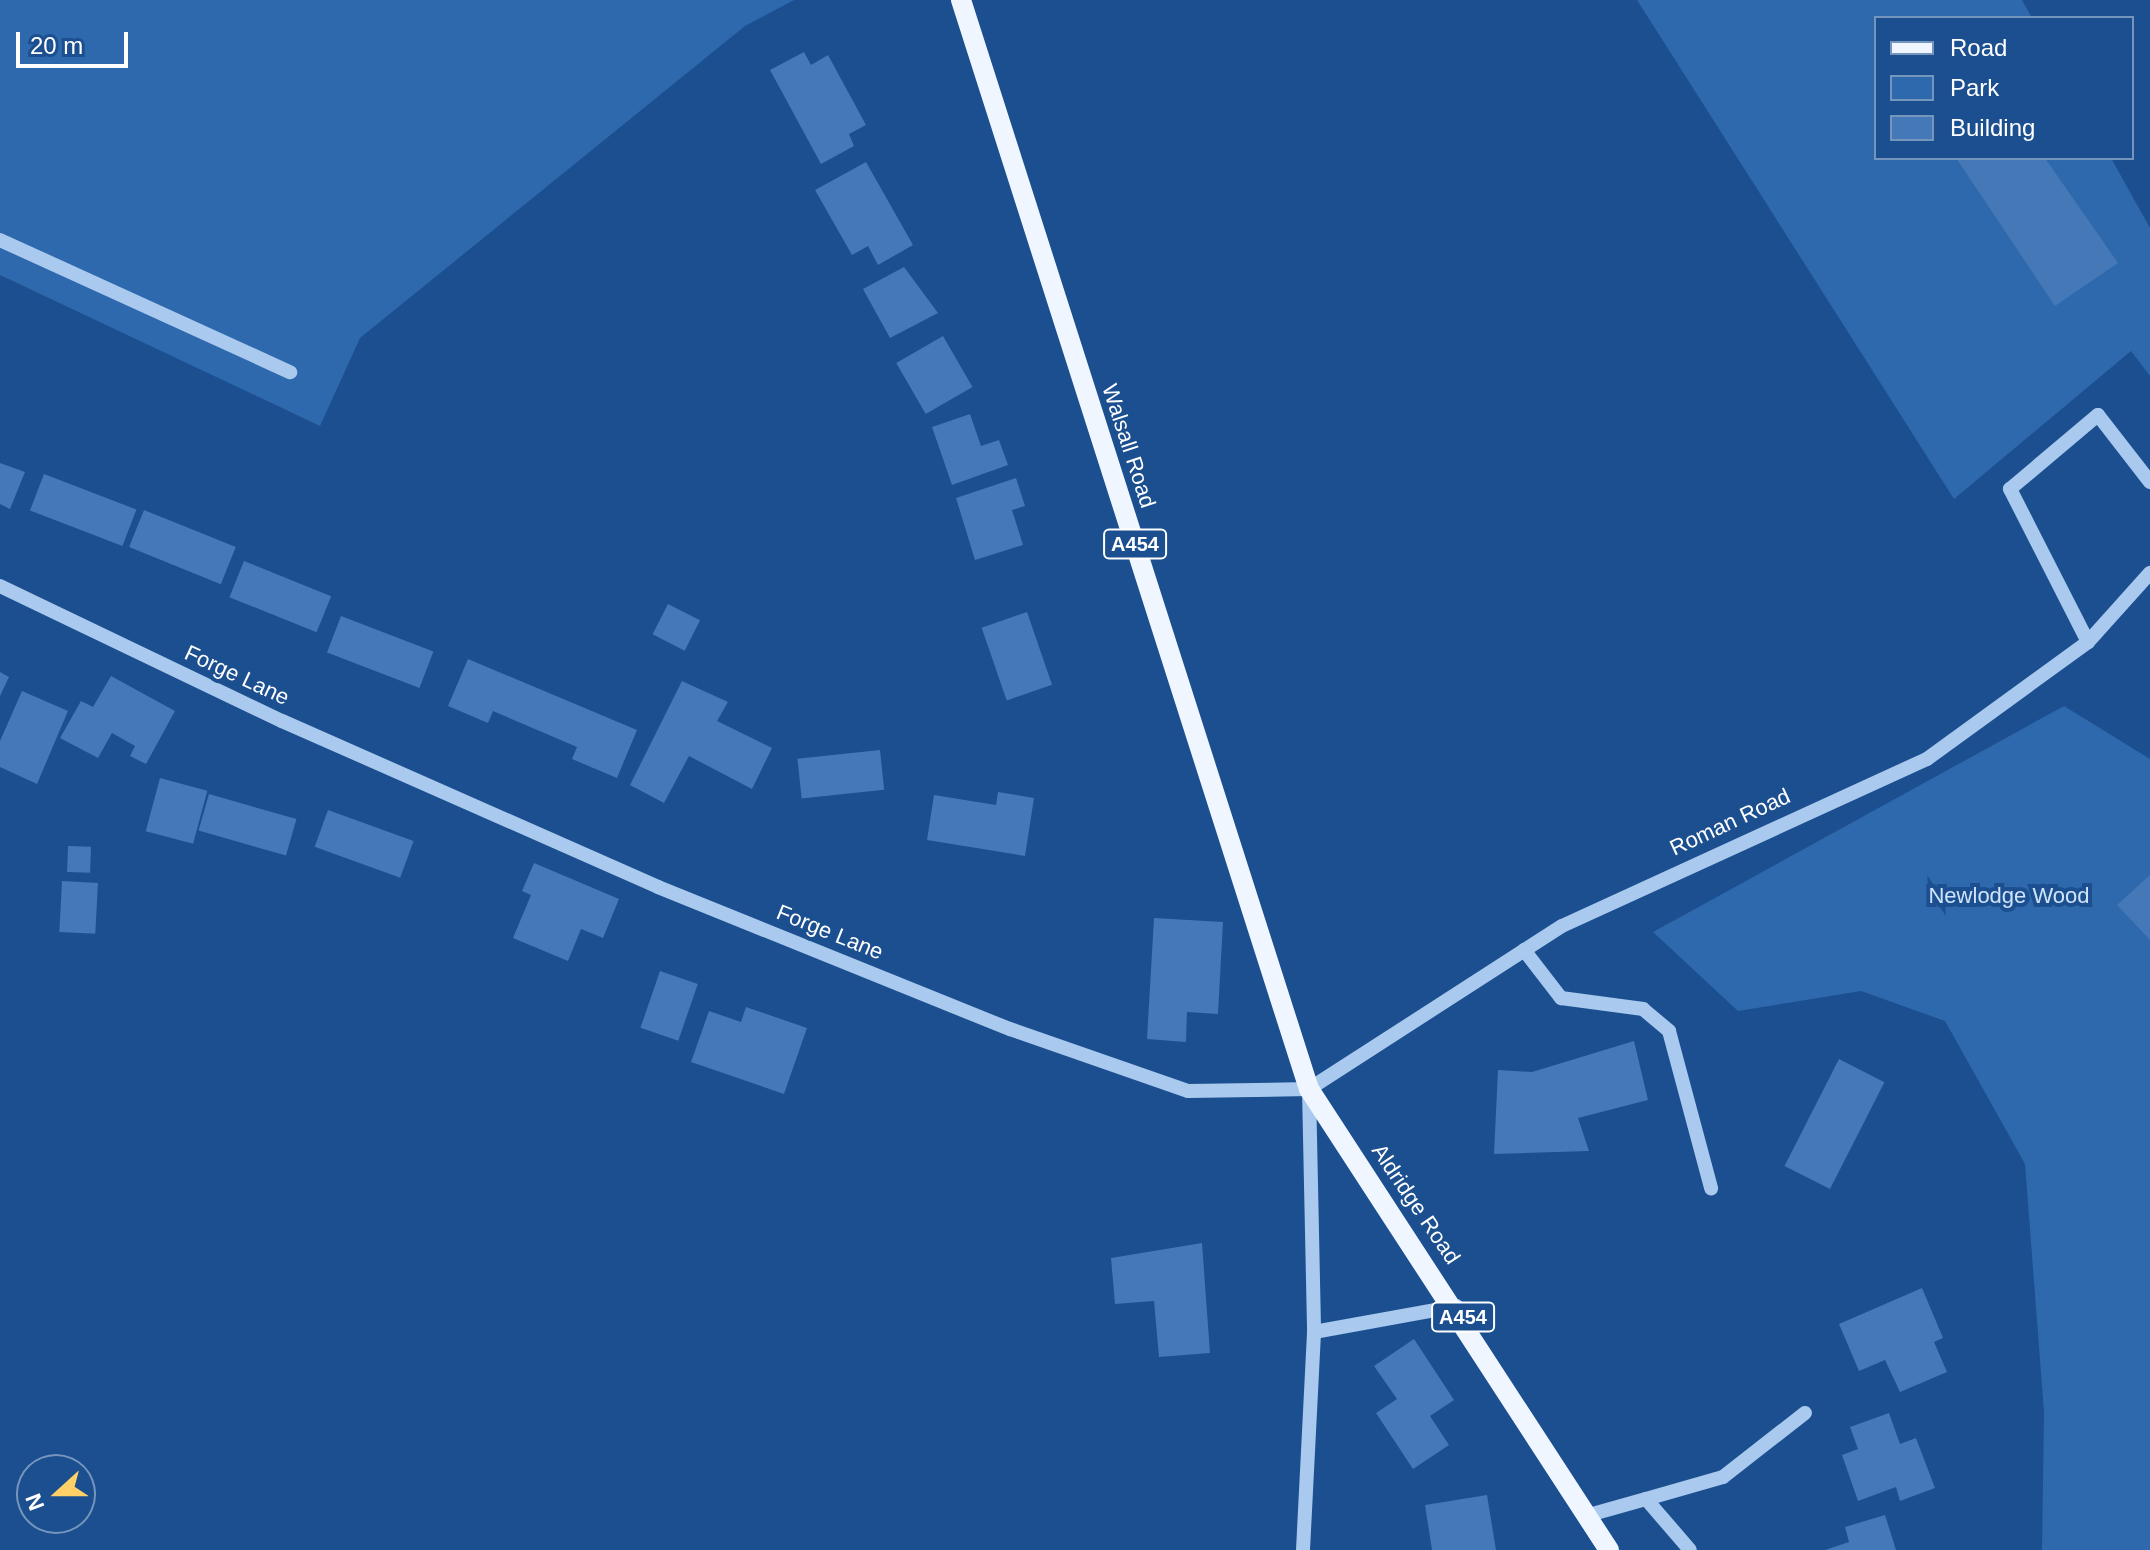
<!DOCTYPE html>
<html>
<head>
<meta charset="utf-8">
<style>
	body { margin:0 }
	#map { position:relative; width:2150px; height:1550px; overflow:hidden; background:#1b4f8f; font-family:Helvetica,sans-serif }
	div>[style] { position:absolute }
	.green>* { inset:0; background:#2e69ad }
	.building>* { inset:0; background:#4478b7; transform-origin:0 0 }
	.minor>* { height:14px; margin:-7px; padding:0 7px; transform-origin:7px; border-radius:7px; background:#a9c9ee }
	.major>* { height:20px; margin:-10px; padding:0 10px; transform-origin:10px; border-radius:10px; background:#f0f6ff }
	span { translate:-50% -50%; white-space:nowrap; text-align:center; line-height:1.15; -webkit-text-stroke:8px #1b4f8f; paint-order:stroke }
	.shield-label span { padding:2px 6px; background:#1b4f8f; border:2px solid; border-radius:6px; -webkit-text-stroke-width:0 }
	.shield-label { font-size:20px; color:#fff; font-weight:700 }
	.street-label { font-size:22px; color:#fff }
	.park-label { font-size:22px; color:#cfe3fa }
	.legend { position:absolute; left:1874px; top:16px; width:260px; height:144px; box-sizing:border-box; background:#1b4f8f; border:2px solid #7695bc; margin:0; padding:10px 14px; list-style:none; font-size:24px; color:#fff }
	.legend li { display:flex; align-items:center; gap:16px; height:40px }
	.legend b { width:40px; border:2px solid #7695bc }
	.north { position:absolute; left:16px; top:1454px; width:80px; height:80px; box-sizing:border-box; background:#1b4f8f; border:2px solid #7695bc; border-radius:50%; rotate:249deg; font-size:22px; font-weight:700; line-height:32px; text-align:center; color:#fff }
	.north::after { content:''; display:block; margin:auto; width:28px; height:36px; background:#ffd166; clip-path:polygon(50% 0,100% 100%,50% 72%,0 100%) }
	.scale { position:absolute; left:16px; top:32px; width:112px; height:36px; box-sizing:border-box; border:4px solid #fff; border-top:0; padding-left:10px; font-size:24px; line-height:28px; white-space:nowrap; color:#fff; -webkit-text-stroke:6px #1b4f8f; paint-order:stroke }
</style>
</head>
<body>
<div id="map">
	<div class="green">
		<i style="clip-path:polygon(0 0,794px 0,745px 26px,360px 338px,320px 426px,0 275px)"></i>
		<i style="clip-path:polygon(1637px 0,2022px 0,2032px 18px,1876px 18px,1876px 158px,2111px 158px,2150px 228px,2150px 376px,2131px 351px,1954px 499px)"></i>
		<i style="clip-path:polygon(2064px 706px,2150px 759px,2150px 1550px,2042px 1550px,2044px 1412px,2025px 1164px,1945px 1021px,1861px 991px,1738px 1011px,1653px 932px)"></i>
	</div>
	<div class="building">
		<i style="clip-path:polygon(804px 52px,811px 65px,828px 55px,866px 125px,849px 134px,854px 146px,821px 164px,770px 70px)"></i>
		<i style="clip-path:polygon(1956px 158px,2045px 158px,2118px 263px,2055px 306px)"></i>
		<i style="clip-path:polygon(866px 162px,913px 245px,878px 265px,868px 246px,852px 255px,815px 190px)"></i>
		<i style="clip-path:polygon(904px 267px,938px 313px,890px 338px,863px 289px)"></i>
		<i style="left:943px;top:336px;width:59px;height:54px;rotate:60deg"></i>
		<i style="clip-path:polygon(970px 414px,981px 446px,999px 440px,1008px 465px,952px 485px,932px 427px)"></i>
		<i style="clip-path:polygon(0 463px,25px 472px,10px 509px,0 504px)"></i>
		<i style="left:44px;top:474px;width:99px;height:39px;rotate:21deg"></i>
		<i style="clip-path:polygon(1016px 478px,1025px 506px,1012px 510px,1023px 545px,975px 560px,956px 498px)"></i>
		<i style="left:144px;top:510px;width:99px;height:40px;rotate:22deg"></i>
		<i style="left:244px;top:561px;width:94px;height:39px;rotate:22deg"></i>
		<i style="left:668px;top:604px;width:36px;height:34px;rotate:27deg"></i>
		<i style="left:1027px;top:612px;width:77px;height:48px;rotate:71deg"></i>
		<i style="left:341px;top:616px;width:99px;height:39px;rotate:21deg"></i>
		<i style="clip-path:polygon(468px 659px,637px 730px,617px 778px,572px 759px,577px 747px,493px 711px,488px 723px,448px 706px)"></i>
		<i style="clip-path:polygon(0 672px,9px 677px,0 696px)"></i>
		<i style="clip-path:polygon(111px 676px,175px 711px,146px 764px,130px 756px,135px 746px,112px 733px,98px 758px,60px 738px,81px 701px,93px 707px)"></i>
		<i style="clip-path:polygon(682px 681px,728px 702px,717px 721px,772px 748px,752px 789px,689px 756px,664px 803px,630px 785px)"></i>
		<i style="clip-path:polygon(22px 691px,68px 711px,37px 784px,0 767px,0 741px)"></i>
		<i style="left:880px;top:750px;width:40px;height:83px;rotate:84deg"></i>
		<i style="left:160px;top:778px;width:49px;height:55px;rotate:15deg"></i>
		<i style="clip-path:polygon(998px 792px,1034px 798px,1025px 856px,927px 840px,934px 795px,996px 805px)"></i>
		<i style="left:209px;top:794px;width:91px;height:38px;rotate:16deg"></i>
		<i style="left:328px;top:810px;width:91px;height:39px;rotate:20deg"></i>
		<i style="left:68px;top:846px;width:23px;height:26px;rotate:2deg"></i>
		<i style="clip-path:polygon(534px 863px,619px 899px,603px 938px,581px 929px,568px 961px,513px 938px,531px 895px,522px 891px)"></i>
		<i style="clip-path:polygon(2150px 875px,2150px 940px,2117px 905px)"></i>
		<i style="left:62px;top:881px;width:36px;height:51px;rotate:3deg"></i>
		<i style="clip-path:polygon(1154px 918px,1223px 922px,1218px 1014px,1187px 1012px,1186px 1042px,1147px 1039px)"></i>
		<i style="left:660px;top:971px;width:40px;height:60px;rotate:19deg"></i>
		<i style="clip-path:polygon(746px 1007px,807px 1028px,784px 1094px,691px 1062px,709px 1011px,741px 1022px)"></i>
		<i style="clip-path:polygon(1634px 1041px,1648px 1100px,1578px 1118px,1589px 1151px,1494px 1154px,1498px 1070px,1532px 1072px)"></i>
		<i style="left:1839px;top:1059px;width:51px;height:120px;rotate:27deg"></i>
		<i style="clip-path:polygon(1202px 1243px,1210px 1353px,1159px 1357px,1154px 1301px,1115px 1304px,1111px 1258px)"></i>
		<i style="clip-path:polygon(1922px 1288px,1943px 1338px,1934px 1342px,1947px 1372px,1900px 1392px,1885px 1360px,1859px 1371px,1839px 1324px)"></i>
		<i style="clip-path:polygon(1414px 1339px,1454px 1400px,1430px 1416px,1449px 1445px,1413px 1469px,1376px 1413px,1397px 1399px,1374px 1366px)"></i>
		<i style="clip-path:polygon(1889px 1413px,1900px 1444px,1916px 1438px,1935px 1488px,1900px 1501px,1896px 1487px,1858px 1501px,1842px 1455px,1858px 1449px,1850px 1427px)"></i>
		<i style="clip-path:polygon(1487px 1495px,1496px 1550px,1432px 1550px,1425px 1505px)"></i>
		<i style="clip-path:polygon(1885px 1515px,1896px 1550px,1825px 1550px,1849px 1542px,1845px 1527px)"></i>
	</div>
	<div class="minor">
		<i style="left:0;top:240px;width:319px;rotate:24.5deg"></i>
		<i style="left:0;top:586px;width:313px;rotate:25.6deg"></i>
		<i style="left:282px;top:721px;width:411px;rotate:23.8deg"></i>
		<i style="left:658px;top:887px;width:380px;rotate:22deg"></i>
		<i style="left:1010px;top:1029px;width:188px;rotate:19.2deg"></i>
		<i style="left:1188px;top:1091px;width:121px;rotate:-0.9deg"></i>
		<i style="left:2088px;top:642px;width:172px;rotate:-117deg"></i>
		<i style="left:2010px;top:489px;width:115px;rotate:-40.1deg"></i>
		<i style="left:2098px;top:415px;width:85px;rotate:52.2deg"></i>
		<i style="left:1524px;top:950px;width:61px;rotate:52.4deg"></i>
		<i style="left:1561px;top:998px;width:83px;rotate:7.6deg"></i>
		<i style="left:1643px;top:1009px;width:34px;rotate:40deg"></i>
		<i style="left:1669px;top:1031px;width:163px;rotate:75deg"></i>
		<i style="left:1309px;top:1089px;width:301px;rotate:-32.8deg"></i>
		<i style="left:1562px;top:926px;width:401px;rotate:-24.6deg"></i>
		<i style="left:1927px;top:759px;width:199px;rotate:-36deg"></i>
		<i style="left:2088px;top:642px;width:93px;rotate:-48.1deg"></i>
		<i style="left:1309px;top:1089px;width:243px;rotate:88.8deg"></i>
		<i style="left:1314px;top:1332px;width:145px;rotate:-10.3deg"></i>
		<i style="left:1646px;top:1499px;width:80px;rotate:-15.9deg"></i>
		<i style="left:1723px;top:1477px;width:104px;rotate:-38deg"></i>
		<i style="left:1589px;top:1515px;width:59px;rotate:-15.7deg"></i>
		<i style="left:1646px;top:1499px;width:67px;rotate:49.2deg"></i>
		<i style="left:1303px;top:1550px;width:218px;rotate:-87.1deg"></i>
	</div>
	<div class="major">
		<i style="left:961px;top:0;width:1143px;rotate:72.28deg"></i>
		<i style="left:1309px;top:1089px;width:550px;rotate:56.95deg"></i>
	</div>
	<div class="shield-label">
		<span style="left:1135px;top:544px">A454</span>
		<span style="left:1463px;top:1317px">A454</span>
	</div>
	<div class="street-label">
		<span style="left:1129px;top:446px;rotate:72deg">Walsall Road</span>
		<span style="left:237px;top:675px;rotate:25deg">Forge Lane</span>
		<span style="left:1730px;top:822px;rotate:-25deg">Roman Road</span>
		<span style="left:830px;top:932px;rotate:22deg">Forge Lane</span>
		<span style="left:1416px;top:1204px;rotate:56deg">Aldridge Road</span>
	</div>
	<div class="park-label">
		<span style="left:2009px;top:896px">Newlodge Wood</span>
	</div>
	<ul class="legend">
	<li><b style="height:10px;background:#f0f6ff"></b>Road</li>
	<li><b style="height:22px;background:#2e69ad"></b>Park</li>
	<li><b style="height:22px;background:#4478b7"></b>Building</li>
	</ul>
	<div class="north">N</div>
	<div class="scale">20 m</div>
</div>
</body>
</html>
